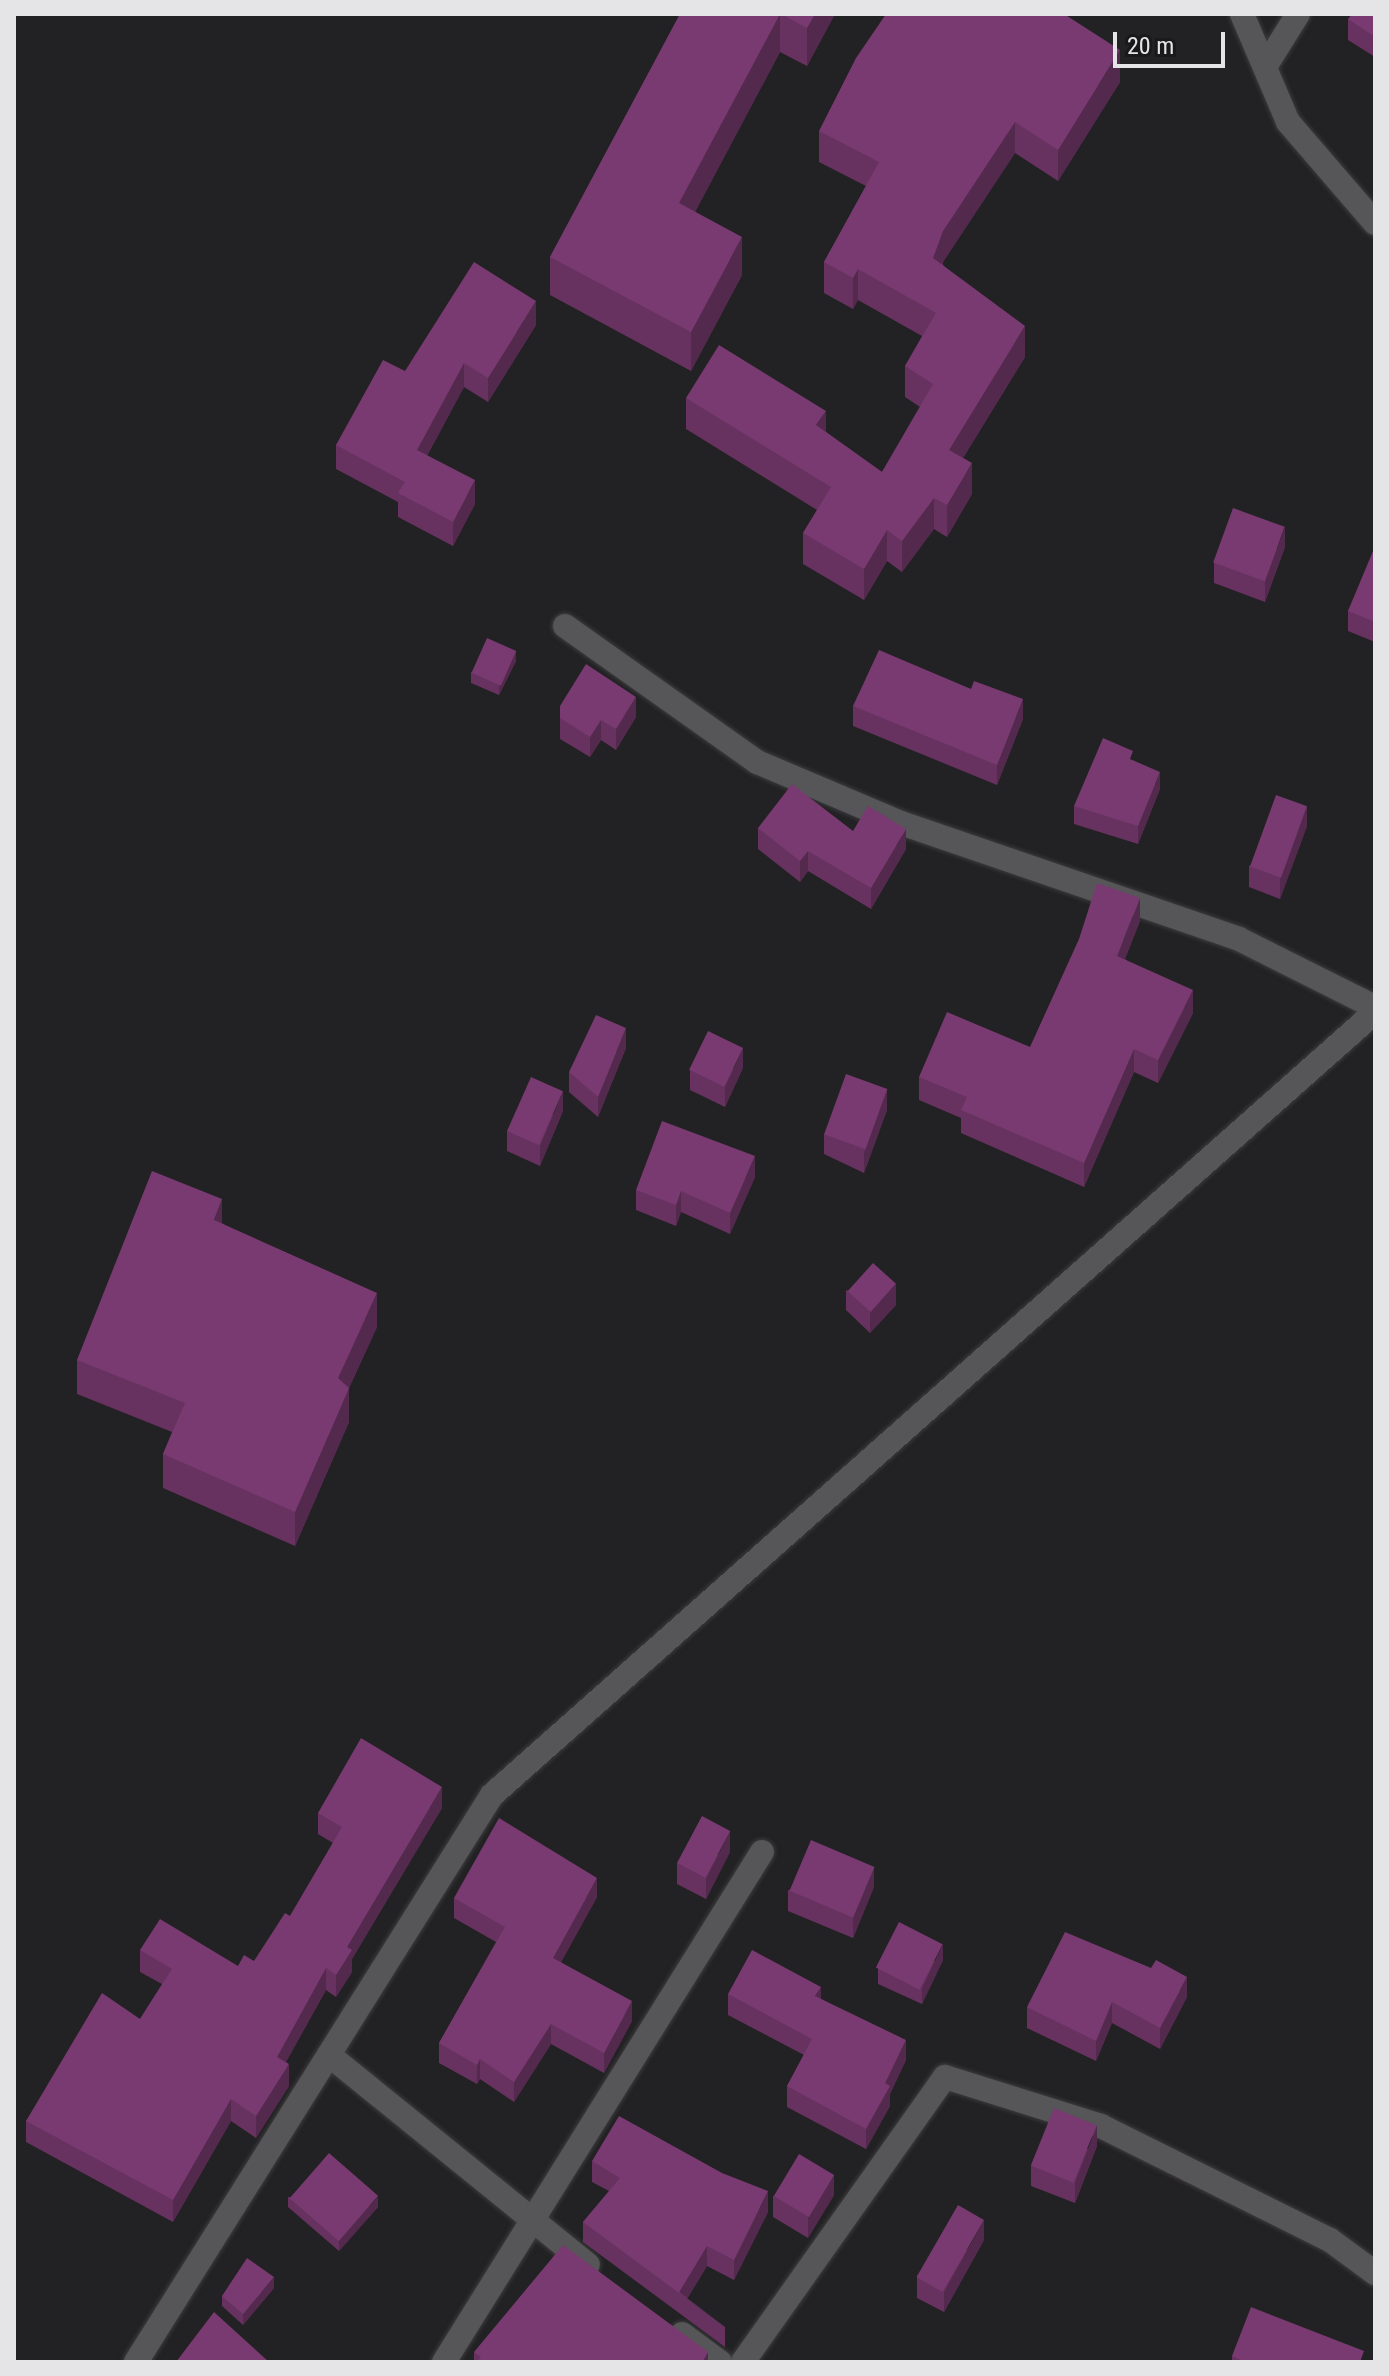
<!DOCTYPE html>
<html>
<head>
<meta charset="utf-8">
<style>
	body { margin:0 }
	#map { position:relative; width:1389px; height:2376px; overflow:hidden; background:#222123; font-family:"Roboto Condensed",sans-serif }
	div>[style] { position:absolute }
	.roads { filter:drop-shadow(0 0 2px #3c3b3d) drop-shadow(0 0 2px #3c3b3d) }
	.minor>* { height:24px; margin:-12px; padding:0 12px; transform-origin:12px; border-radius:12px; background:#565558 }
	.wall>* { inset:0; background:#673260 }
	.shaded-wall>* { inset:0; background:#54294e }
	.building>* { inset:0; background:#783a70; transform-origin:0 0 }
	span { translate:-50% -50%; white-space:nowrap; text-align:center; line-height:1.15; -webkit-text-stroke:6px #19181a; paint-order:stroke }
	.frame { position:absolute; inset:0; border:16px solid #e5e4e6; pointer-events:none }
	.scale { position:absolute; left:1113px; top:32px; width:112px; height:36px; box-sizing:border-box; border:4px solid #e5e4e6; border-top:0; padding-left:10px; font-size:24px; line-height:28px; white-space:nowrap; color:#e5e4e6; -webkit-text-stroke:6px #19181a; paint-order:stroke }
</style>
</head>
<body>
<div id="map">
	<div class="roads">
		<div class="minor">
			<i style="left:1242px;top:14px;width:117px;rotate:66.9deg"></i>
			<i style="left:1288px;top:122px;width:133px;rotate:49.3deg"></i>
			<i style="left:1265px;top:67px;width:62px;rotate:-58.1deg"></i>
			<i style="left:565px;top:626px;width:235px;rotate:35.3deg"></i>
			<i style="left:757px;top:762px;width:156px;rotate:23deg"></i>
			<i style="left:901px;top:823px;width:357px;rotate:18.9deg"></i>
			<i style="left:1239px;top:939px;width:152px;rotate:26.6deg"></i>
			<i style="left:329px;top:2055px;width:333px;rotate:39deg"></i>
			<i style="left:682px;top:2334px;width:47px;rotate:36.4deg"></i>
			<i style="left:136px;top:2362px;width:669px;rotate:-57.88deg"></i>
			<i style="left:492px;top:1795px;width:1180px;rotate:-41.56deg"></i>
			<i style="left:444px;top:2362px;width:601px;rotate:-58.06deg"></i>
			<i style="left:743px;top:2362px;width:349px;rotate:-54.7deg"></i>
			<i style="left:945px;top:2077px;width:164px;rotate:17.4deg"></i>
			<i style="left:1101px;top:2126px;width:256px;rotate:26.5deg"></i>
			<i style="left:1330px;top:2240px;width:56px;rotate:36.3deg"></i>
		</div>
	</div>
	<div class="wall">
		<i style="clip-path:polygon(680px 14px,835px 14px,807px 66px,780px 52px,695px 212px,742px 275px,691px 371px,550px 295px,550px 257px)"></i>
		<i style="clip-path:polygon(1375px 14px,1375px 57px,1348px 40px,1348px 19px)"></i>
		<i style="clip-path:polygon(1120px 82px,1058px 181px,1015px 153px,943px 262px,943px 265px,1025px 357px,963px 458px,972px 494px,947px 537px,934px 529px,902px 572px,887px 561px,864px 600px,803px 564px,803px 533px,817px 510px,686px 429px,686px 398px,826px 432px,882px 472px,920px 407px,905px 397px,905px 366px,922px 336px,858px 300px,853px 309px,824px 293px,824px 262px,866px 186px,819px 162px,819px 131px)"></i>
		<i style="clip-path:polygon(536px 325px,488px 402px,464px 387px,427px 456px,475px 504px,453px 546px,398px 517px,398px 502px,336px 469px,336px 445px,405px 371px)"></i>
		<i style="clip-path:polygon(1285px 547px,1265px 602px,1214px 583px,1214px 563px)"></i>
		<i style="clip-path:polygon(1375px 552px,1375px 642px,1348px 631px,1348px 611px)"></i>
		<i style="clip-path:polygon(516px 661px,499px 695px,471px 683px,471px 672px)"></i>
		<i style="clip-path:polygon(560px 706px,636px 717px,616px 750px,601px 740px,590px 757px,560px 739px)"></i>
		<i style="clip-path:polygon(853px 706px,1023px 719px,997px 785px,853px 726px)"></i>
		<i style="clip-path:polygon(1133px 761px,1160px 789px,1138px 844px,1074px 824px,1074px 806px)"></i>
		<i style="clip-path:polygon(1307px 826px,1280px 899px,1249px 887px,1249px 866px)"></i>
		<i style="clip-path:polygon(758px 828px,853px 831px,906px 849px,871px 909px,808px 871px,800px 882px,758px 849px)"></i>
		<i style="clip-path:polygon(1140px 921px,1125px 959px,1193px 1013px,1158px 1083px,1134px 1072px,1084px 1187px,961px 1133px,961px 1118px,919px 1100px,919px 1077px,1030px 1047px)"></i>
		<i style="clip-path:polygon(626px 1048px,598px 1117px,569px 1092px,569px 1072px)"></i>
		<i style="clip-path:polygon(743px 1068px,725px 1107px,690px 1090px,690px 1070px)"></i>
		<i style="clip-path:polygon(887px 1110px,864px 1173px,824px 1154px,824px 1134px)"></i>
		<i style="clip-path:polygon(563px 1111px,540px 1166px,507px 1151px,507px 1131px)"></i>
		<i style="clip-path:polygon(755px 1177px,730px 1234px,681px 1212px,676px 1226px,636px 1210px,636px 1190px)"></i>
		<i style="clip-path:polygon(222px 1223px,377px 1327px,349px 1388px,349px 1422px,295px 1546px,163px 1488px,163px 1454px,172px 1432px,77px 1394px,77px 1360px)"></i>
		<i style="clip-path:polygon(846px 1290px,896px 1305px,870px 1333px,846px 1310px)"></i>
		<i style="clip-path:polygon(442px 1808px,352px 1959px,352px 1972px,336px 1997px,326px 1990px,286px 2062px,289px 2086px,256px 2138px,231px 2121px,173px 2222px,26px 2142px,26px 2121px,140px 2019px,162px 1984px,140px 1972px,140px 1950px,238px 1966px,254px 1961px,290px 1916px,333px 1843px,318px 1834px,318px 1813px)"></i>
		<i style="clip-path:polygon(730px 1852px,706px 1899px,677px 1884px,677px 1863px)"></i>
		<i style="clip-path:polygon(874px 1887px,853px 1938px,788px 1911px,788px 1890px)"></i>
		<i style="clip-path:polygon(597px 1897px,561px 1962px,632px 2021px,604px 2073px,551px 2044px,514px 2102px,480px 2079px,477px 2084px,439px 2063px,439px 2043px,496px 1942px,454px 1918px,454px 1898px)"></i>
		<i style="clip-path:polygon(943px 1960px,922px 2004px,878px 1984px,878px 1968px)"></i>
		<i style="clip-path:polygon(1151px 1968px,1187px 1997px,1160px 2049px,1112px 2023px,1096px 2061px,1027px 2028px,1027px 2007px)"></i>
		<i style="clip-path:polygon(728px 1994px,821px 1999px,906px 2060px,890px 2094px,890px 2106px,866px 2149px,787px 2107px,787px 2086px,804px 2055px,728px 2015px)"></i>
		<i style="clip-path:polygon(1097px 2146px,1075px 2203px,1031px 2186px,1031px 2166px)"></i>
		<i style="clip-path:polygon(592px 2161px,768px 2212px,734px 2280px,707px 2266px,687px 2299px,725px 2327px,725px 2347px,583px 2242px,583px 2222px,609px 2191px,592px 2182px)"></i>
		<i style="clip-path:polygon(834px 2195px,808px 2238px,773px 2217px,773px 2196px)"></i>
		<i style="clip-path:polygon(288px 2197px,378px 2207px,339px 2251px,288px 2207px)"></i>
		<i style="clip-path:polygon(984px 2240px,944px 2312px,917px 2298px,917px 2277px)"></i>
		<i style="clip-path:polygon(274px 2288px,243px 2325px,222px 2306px,222px 2296px)"></i>
		<i style="clip-path:polygon(474px 2352px,708px 2362px,474px 2362px)"></i>
		<i style="clip-path:polygon(1232px 2356px,1364px 2362px,1232px 2362px)"></i>
	</div>
	<div class="shaded-wall">
		<i style="clip-path:polygon(780px 14px,780px 52px,679px 242px,679px 203px)"></i>
		<i style="clip-path:polygon(815px 14px,835px 14px,807px 66px,807px 28px)"></i>
		<i style="clip-path:polygon(1120px 50px,1120px 82px,1058px 181px,1058px 150px)"></i>
		<i style="clip-path:polygon(1015px 122px,1015px 153px,943px 262px,933px 289px,933px 258px,943px 231px)"></i>
		<i style="clip-path:polygon(742px 237px,742px 275px,691px 371px,691px 332px)"></i>
		<i style="clip-path:polygon(858px 269px,858px 300px,853px 309px,853px 278px)"></i>
		<i style="clip-path:polygon(536px 301px,536px 325px,488px 402px,488px 378px)"></i>
		<i style="clip-path:polygon(1025px 326px,1025px 357px,949px 481px,949px 450px)"></i>
		<i style="clip-path:polygon(464px 363px,464px 387px,417px 474px,417px 450px)"></i>
		<i style="clip-path:polygon(826px 411px,826px 442px,816px 425px)"></i>
		<i style="clip-path:polygon(972px 463px,972px 494px,947px 537px,947px 505px)"></i>
		<i style="clip-path:polygon(475px 480px,475px 504px,453px 546px,453px 522px)"></i>
		<i style="clip-path:polygon(934px 498px,934px 529px,902px 572px,902px 541px)"></i>
		<i style="clip-path:polygon(1285px 527px,1285px 547px,1265px 602px,1265px 581px)"></i>
		<i style="clip-path:polygon(887px 530px,887px 561px,864px 600px,864px 569px)"></i>
		<i style="clip-path:polygon(516px 651px,516px 661px,499px 695px,499px 685px)"></i>
		<i style="clip-path:polygon(636px 697px,636px 717px,616px 750px,616px 729px)"></i>
		<i style="clip-path:polygon(1023px 699px,1023px 719px,997px 785px,997px 765px)"></i>
		<i style="clip-path:polygon(601px 720px,601px 740px,590px 757px,590px 737px)"></i>
		<i style="clip-path:polygon(1160px 772px,1160px 789px,1138px 844px,1138px 826px)"></i>
		<i style="clip-path:polygon(1307px 806px,1307px 826px,1280px 899px,1280px 878px)"></i>
		<i style="clip-path:polygon(906px 829px,906px 849px,871px 909px,871px 888px)"></i>
		<i style="clip-path:polygon(808px 851px,808px 871px,800px 882px,800px 861px)"></i>
		<i style="clip-path:polygon(1140px 898px,1140px 921px,1117px 979px,1117px 956px)"></i>
		<i style="clip-path:polygon(1193px 990px,1193px 1013px,1158px 1083px,1158px 1060px)"></i>
		<i style="clip-path:polygon(626px 1028px,626px 1048px,598px 1117px,598px 1097px)"></i>
		<i style="clip-path:polygon(743px 1048px,743px 1068px,725px 1107px,725px 1087px)"></i>
		<i style="clip-path:polygon(1134px 1049px,1134px 1072px,1084px 1187px,1084px 1163px)"></i>
		<i style="clip-path:polygon(887px 1089px,887px 1110px,864px 1173px,864px 1153px)"></i>
		<i style="clip-path:polygon(563px 1091px,563px 1111px,540px 1166px,540px 1146px)"></i>
		<i style="clip-path:polygon(755px 1156px,755px 1177px,730px 1234px,730px 1213px)"></i>
		<i style="clip-path:polygon(681px 1191px,681px 1212px,676px 1226px,676px 1205px)"></i>
		<i style="clip-path:polygon(222px 1199px,222px 1233px,214px 1220px)"></i>
		<i style="clip-path:polygon(896px 1284px,896px 1305px,870px 1333px,870px 1312px)"></i>
		<i style="clip-path:polygon(377px 1293px,377px 1327px,338px 1412px,338px 1378px)"></i>
		<i style="clip-path:polygon(349px 1388px,349px 1422px,295px 1546px,295px 1512px)"></i>
		<i style="clip-path:polygon(442px 1787px,442px 1808px,352px 1959px,352px 1972px,336px 1997px,336px 1975px,347px 1947px)"></i>
		<i style="clip-path:polygon(730px 1831px,730px 1852px,706px 1899px,706px 1879px)"></i>
		<i style="clip-path:polygon(874px 1867px,874px 1887px,853px 1938px,853px 1918px)"></i>
		<i style="clip-path:polygon(597px 1878px,597px 1897px,553px 1977px,553px 1958px)"></i>
		<i style="clip-path:polygon(943px 1944px,943px 1960px,922px 2004px,922px 1988px)"></i>
		<i style="clip-path:polygon(326px 1968px,326px 1990px,277px 2078px,277px 2057px)"></i>
		<i style="clip-path:polygon(1187px 1977px,1187px 1997px,1160px 2049px,1160px 2028px)"></i>
		<i style="clip-path:polygon(821px 1987px,821px 2007px,815px 1996px)"></i>
		<i style="clip-path:polygon(632px 2001px,632px 2021px,604px 2073px,604px 2053px)"></i>
		<i style="clip-path:polygon(1112px 2002px,1112px 2023px,1096px 2061px,1096px 2041px)"></i>
		<i style="clip-path:polygon(551px 2024px,551px 2044px,514px 2102px,514px 2082px)"></i>
		<i style="clip-path:polygon(906px 2040px,906px 2060px,890px 2094px,890px 2106px,866px 2149px,866px 2129px,885px 2083px)"></i>
		<i style="clip-path:polygon(480px 2059px,480px 2079px,477px 2084px,477px 2065px)"></i>
		<i style="clip-path:polygon(289px 2064px,289px 2086px,256px 2138px,256px 2116px)"></i>
		<i style="clip-path:polygon(231px 2099px,231px 2121px,173px 2222px,173px 2200px)"></i>
		<i style="clip-path:polygon(1097px 2125px,1097px 2146px,1075px 2203px,1075px 2183px)"></i>
		<i style="clip-path:polygon(834px 2175px,834px 2195px,808px 2238px,808px 2217px)"></i>
		<i style="clip-path:polygon(768px 2191px,768px 2212px,734px 2280px,734px 2260px)"></i>
		<i style="clip-path:polygon(378px 2196px,378px 2207px,339px 2251px,339px 2241px)"></i>
		<i style="clip-path:polygon(984px 2220px,984px 2240px,944px 2312px,944px 2292px)"></i>
		<i style="clip-path:polygon(707px 2246px,707px 2266px,687px 2299px,679px 2293px)"></i>
		<i style="clip-path:polygon(274px 2277px,274px 2288px,243px 2325px,243px 2314px)"></i>
		<i style="clip-path:polygon(708px 2352px,708px 2362px,702px 2362px)"></i>
	</div>
	<div class="building">
		<i style="clip-path:polygon(680px 14px,780px 14px,679px 203px,742px 237px,691px 332px,550px 257px)"></i>
		<i style="clip-path:polygon(781px 14px,815px 14px,807px 28px)"></i>
		<i style="clip-path:polygon(886px 14px,1064px 14px,1120px 50px,1058px 150px,1015px 122px,943px 231px,933px 258px,1025px 326px,949px 450px,972px 463px,947px 505px,934px 498px,902px 541px,887px 530px,864px 569px,803px 533px,831px 487px,686px 398px,719px 345px,826px 411px,816px 425px,882px 472px,933px 384px,905px 366px,936px 313px,858px 269px,853px 278px,824px 262px,879px 162px,819px 131px,856px 58px)"></i>
		<i style="clip-path:polygon(1352px 14px,1375px 14px,1375px 37px,1348px 19px)"></i>
		<i style="clip-path:polygon(474px 262px,536px 301px,488px 378px,464px 363px,417px 450px,475px 480px,453px 522px,398px 493px,405px 482px,336px 445px,383px 360px,405px 371px)"></i>
		<i style="left:1233px;top:508px;width:55px;height:58px;rotate:20deg"></i>
		<i style="clip-path:polygon(1373px 551px,1375px 552px,1375px 622px,1348px 611px)"></i>
		<i style="left:487px;top:638px;width:32px;height:38px;rotate:24deg"></i>
		<i style="clip-path:polygon(879px 650px,971px 689px,974px 681px,1023px 699px,997px 765px,853px 706px)"></i>
		<i style="clip-path:polygon(586px 664px,636px 697px,616px 729px,601px 720px,590px 737px,560px 718px,560px 706px)"></i>
		<i style="clip-path:polygon(1103px 738px,1133px 751px,1130px 759px,1160px 772px,1138px 826px,1074px 806px)"></i>
		<i style="clip-path:polygon(792px 784px,853px 831px,868px 806px,906px 829px,871px 888px,808px 851px,800px 861px,758px 828px)"></i>
		<i style="left:1276px;top:795px;width:33px;height:76px;rotate:20deg"></i>
		<i style="clip-path:polygon(1097px 883px,1140px 898px,1117px 956px,1193px 990px,1158px 1060px,1134px 1049px,1084px 1163px,961px 1110px,967px 1097px,919px 1077px,947px 1012px,1030px 1047px,1079px 939px)"></i>
		<i style="clip-path:polygon(596px 1015px,626px 1028px,598px 1097px,569px 1072px)"></i>
		<i style="left:708px;top:1031px;width:39px;height:43px;rotate:26deg"></i>
		<i style="left:846px;top:1074px;width:44px;height:64px;rotate:20deg"></i>
		<i style="left:531px;top:1077px;width:35px;height:59px;rotate:24deg"></i>
		<i style="clip-path:polygon(662px 1121px,755px 1156px,730px 1213px,681px 1191px,676px 1205px,636px 1190px)"></i>
		<i style="clip-path:polygon(152px 1171px,222px 1199px,214px 1220px,377px 1293px,338px 1378px,349px 1388px,295px 1512px,163px 1454px,185px 1403px,77px 1360px)"></i>
		<i style="left:873px;top:1263px;width:31px;height:38px;rotate:42deg"></i>
		<i style="clip-path:polygon(361px 1738px,442px 1787px,347px 1947px,352px 1950px,336px 1975px,326px 1968px,277px 2057px,289px 2064px,256px 2116px,231px 2099px,173px 2200px,26px 2121px,102px 1993px,140px 2019px,172px 1969px,140px 1950px,160px 1919px,238px 1966px,244px 1955px,254px 1961px,285px 1913px,290px 1916px,342px 1827px,318px 1813px)"></i>
		<i style="left:702px;top:1816px;width:32px;height:53px;rotate:28deg"></i>
		<i style="clip-path:polygon(499px 1818px,597px 1878px,553px 1958px,632px 2001px,604px 2053px,551px 2024px,514px 2082px,480px 2059px,477px 2065px,439px 2043px,505px 1927px,454px 1898px)"></i>
		<i style="left:811px;top:1840px;width:69px;height:55px;rotate:23deg"></i>
		<i style="left:899px;top:1922px;width:49px;height:51px;rotate:27deg"></i>
		<i style="clip-path:polygon(1065px 1932px,1151px 1968px,1156px 1960px,1187px 1977px,1160px 2028px,1112px 2002px,1096px 2041px,1027px 2007px)"></i>
		<i style="clip-path:polygon(752px 1950px,821px 1987px,815px 1996px,906px 2040px,885px 2083px,890px 2086px,866px 2129px,787px 2086px,812px 2039px,728px 1994px)"></i>
		<i style="left:1054px;top:2108px;width:46px;height:62px;rotate:22deg"></i>
		<i style="clip-path:polygon(619px 2116px,722px 2173px,768px 2191px,734px 2260px,707px 2246px,679px 2292px,725px 2327px,583px 2222px,620px 2178px,592px 2161px)"></i>
		<i style="left:329px;top:2153px;width:65px;height:60px;rotate:41deg"></i>
		<i style="left:799px;top:2154px;width:41px;height:49px;rotate:31deg"></i>
		<i style="left:958px;top:2205px;width:30px;height:83px;rotate:30deg"></i>
		<i style="clip-path:polygon(563px 2245px,708px 2352px,702px 2362px,477px 2362px,481px 2357px,474px 2352px)"></i>
		<i style="clip-path:polygon(247px 2258px,274px 2277px,243px 2314px,222px 2296px)"></i>
		<i style="clip-path:polygon(1251px 2307px,1364px 2351px,1360px 2362px,1246px 2362px,1232px 2356px)"></i>
		<i style="clip-path:polygon(214px 2312px,269px 2362px,176px 2362px)"></i>
	</div>
	<div class="frame"></div>
	<div class="scale">20 m</div>
</div>
</body>
</html>
